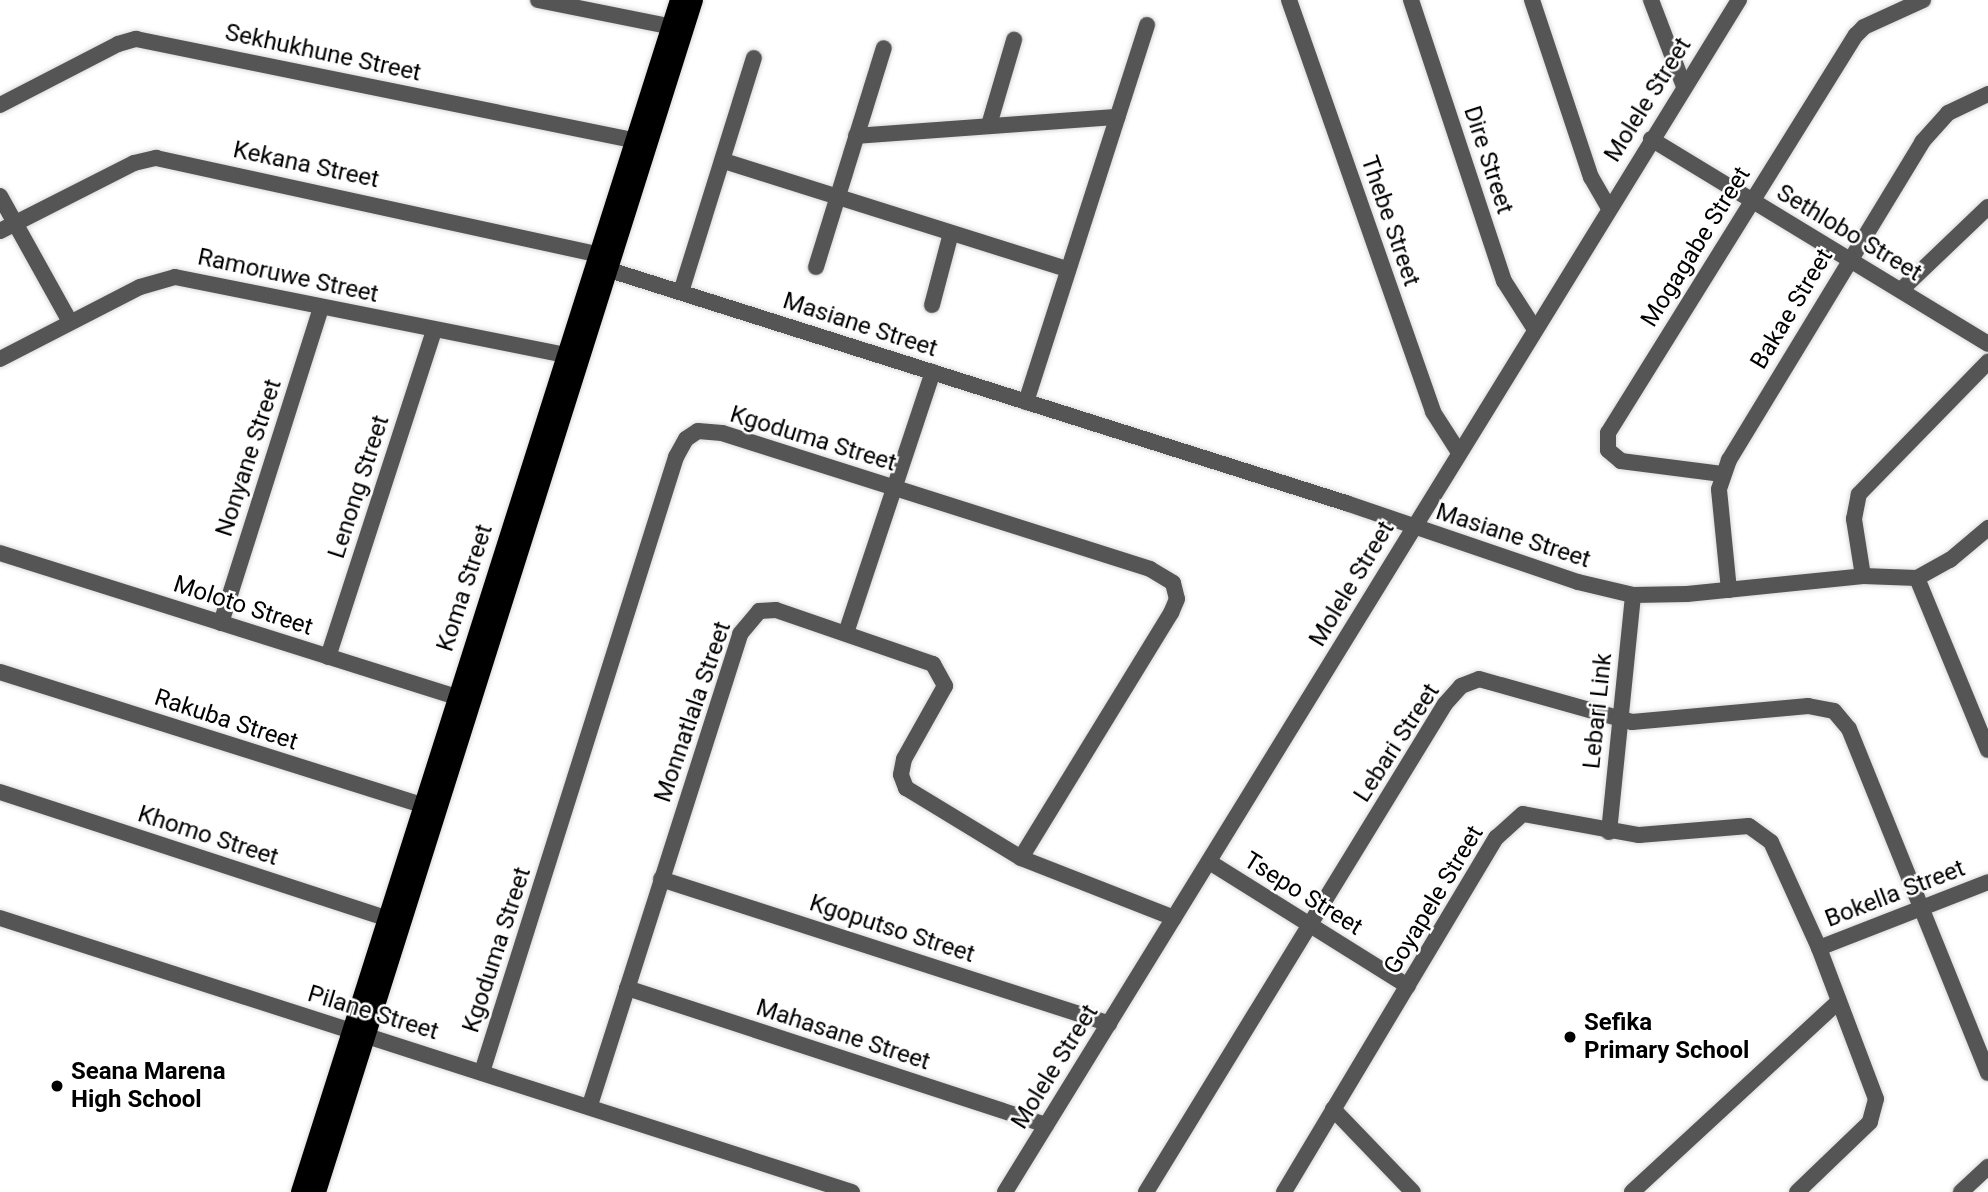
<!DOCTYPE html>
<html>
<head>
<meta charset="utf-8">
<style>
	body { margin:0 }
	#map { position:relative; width:1988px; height:1192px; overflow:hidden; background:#fff; font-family:Roboto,sans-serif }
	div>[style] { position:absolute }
	.roads { filter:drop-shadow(0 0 2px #dbdbdb) drop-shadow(0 0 2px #dbdbdb) }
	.minor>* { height:16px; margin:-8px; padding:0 8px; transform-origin:8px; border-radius:8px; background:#555 }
	.major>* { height:18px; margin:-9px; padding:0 9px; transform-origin:9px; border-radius:9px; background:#000 }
	.dots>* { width:19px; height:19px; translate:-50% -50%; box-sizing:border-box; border:4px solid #fff; border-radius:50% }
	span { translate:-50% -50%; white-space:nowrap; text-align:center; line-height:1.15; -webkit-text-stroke:5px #fff; paint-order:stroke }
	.street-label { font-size:24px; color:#000 }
	.poi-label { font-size:24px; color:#000; font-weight:700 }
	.left { translate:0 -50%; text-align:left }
</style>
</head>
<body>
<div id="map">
	<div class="roads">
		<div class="minor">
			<i style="left:538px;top:0;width:148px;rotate:11.3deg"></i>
			<i style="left:1289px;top:0;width:436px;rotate:70.7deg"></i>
			<i style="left:1433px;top:412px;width:46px;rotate:57.3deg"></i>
			<i style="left:1411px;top:0;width:296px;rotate:71.7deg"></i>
			<i style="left:1504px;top:281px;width:56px;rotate:57.4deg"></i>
			<i style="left:1532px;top:0;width:187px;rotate:71.6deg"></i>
			<i style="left:1591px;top:177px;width:34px;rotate:60deg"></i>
			<i style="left:1651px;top:0;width:90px;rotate:69.1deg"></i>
			<i style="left:0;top:105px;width:133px;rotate:-27.3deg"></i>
			<i style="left:118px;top:44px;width:19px;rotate:-16deg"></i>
			<i style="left:136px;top:39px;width:521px;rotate:11.5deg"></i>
			<i style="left:989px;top:125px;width:89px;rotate:-73.6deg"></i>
			<i style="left:856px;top:136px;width:262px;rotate:-4.2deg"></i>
			<i style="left:1651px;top:139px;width:394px;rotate:31.3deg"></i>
			<i style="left:724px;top:161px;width:360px;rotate:17.5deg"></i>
			<i style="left:0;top:196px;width:144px;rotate:60.9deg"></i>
			<i style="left:0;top:231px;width:150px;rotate:-26.9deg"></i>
			<i style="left:134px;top:163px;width:23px;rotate:-13deg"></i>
			<i style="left:156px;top:158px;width:465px;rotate:12.3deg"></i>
			<i style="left:597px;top:266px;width:786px;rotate:17.56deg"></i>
			<i style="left:1346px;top:503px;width:245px;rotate:18.8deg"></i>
			<i style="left:1578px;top:582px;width:57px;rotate:13.3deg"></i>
			<i style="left:1633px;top:595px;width:54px;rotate:-1.1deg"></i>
			<i style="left:1687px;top:594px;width:177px;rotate:-5.8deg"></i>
			<i style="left:1863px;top:576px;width:54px;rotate:2.1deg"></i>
			<i style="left:1917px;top:578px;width:38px;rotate:-29deg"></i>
			<i style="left:1950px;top:560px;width:50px;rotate:-40.1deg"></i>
			<i style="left:816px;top:267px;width:229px;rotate:-72.8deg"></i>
			<i style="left:1901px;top:290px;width:120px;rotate:-43.7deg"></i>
			<i style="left:681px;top:292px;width:245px;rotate:-72.7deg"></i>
			<i style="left:932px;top:305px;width:74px;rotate:-75.2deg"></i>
			<i style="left:0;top:359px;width:157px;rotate:-27.2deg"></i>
			<i style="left:140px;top:287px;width:36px;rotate:-16deg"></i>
			<i style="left:175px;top:277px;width:409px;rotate:11.3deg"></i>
			<i style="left:1026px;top:402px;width:396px;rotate:-72.2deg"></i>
			<i style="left:1722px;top:474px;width:102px;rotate:-172.7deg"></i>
			<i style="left:1621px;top:461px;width:17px;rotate:-140deg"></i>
			<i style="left:1608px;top:450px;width:17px;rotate:-90deg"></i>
			<i style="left:1608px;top:433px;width:469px;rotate:-58.1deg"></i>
			<i style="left:1856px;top:35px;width:11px;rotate:-45deg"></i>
			<i style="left:1864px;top:27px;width:65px;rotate:-24.6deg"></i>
			<i style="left:0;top:553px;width:491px;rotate:17.5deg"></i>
			<i style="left:1863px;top:576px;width:58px;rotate:-99deg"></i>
			<i style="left:1854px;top:519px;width:25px;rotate:-79deg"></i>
			<i style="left:1859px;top:494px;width:185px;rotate:-45.7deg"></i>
			<i style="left:1917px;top:578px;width:186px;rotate:67.6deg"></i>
			<i style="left:1729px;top:590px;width:101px;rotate:-95.7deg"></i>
			<i style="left:1719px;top:489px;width:31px;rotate:-71deg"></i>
			<i style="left:1729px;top:460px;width:372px;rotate:-58.7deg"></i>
			<i style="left:1922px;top:142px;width:39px;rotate:-48deg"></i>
			<i style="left:1948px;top:113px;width:44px;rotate:-25.4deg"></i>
			<i style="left:221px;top:623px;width:331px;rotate:-72.4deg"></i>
			<i style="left:846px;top:633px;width:275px;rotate:-71.6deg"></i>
			<i style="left:328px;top:657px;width:344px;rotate:-72deg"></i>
			<i style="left:0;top:672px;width:456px;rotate:17.5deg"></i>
			<i style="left:0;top:792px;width:418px;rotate:18.1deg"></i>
			<i style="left:1609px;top:832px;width:238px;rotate:-84.2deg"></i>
			<i style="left:1211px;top:863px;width:232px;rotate:32deg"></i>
			<i style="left:661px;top:879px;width:471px;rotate:17.9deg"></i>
			<i style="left:0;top:918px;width:895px;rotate:17.83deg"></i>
			<i style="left:1819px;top:948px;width:181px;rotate:-21.3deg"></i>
			<i style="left:627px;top:988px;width:441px;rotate:18.1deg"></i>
			<i style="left:482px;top:1072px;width:645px;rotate:-72.49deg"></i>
			<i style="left:676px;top:457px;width:21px;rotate:-61deg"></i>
			<i style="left:686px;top:439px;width:14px;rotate:-34deg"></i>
			<i style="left:698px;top:431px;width:24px;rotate:5deg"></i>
			<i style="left:722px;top:433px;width:449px;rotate:17.6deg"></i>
			<i style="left:1150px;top:569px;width:27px;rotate:31deg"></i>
			<i style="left:1173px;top:583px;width:16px;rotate:76deg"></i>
			<i style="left:1177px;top:599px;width:15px;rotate:113deg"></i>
			<i style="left:1171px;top:613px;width:287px;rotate:121.5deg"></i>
			<i style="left:590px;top:1105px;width:494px;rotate:-72.3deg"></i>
			<i style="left:740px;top:634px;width:30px;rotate:-50deg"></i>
			<i style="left:759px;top:611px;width:17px;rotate:-3deg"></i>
			<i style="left:776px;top:610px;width:166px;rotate:19deg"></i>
			<i style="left:933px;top:664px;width:25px;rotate:61deg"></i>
			<i style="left:945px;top:686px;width:84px;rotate:119.3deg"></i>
			<i style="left:904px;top:759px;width:16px;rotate:101deg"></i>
			<i style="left:901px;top:775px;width:14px;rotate:69deg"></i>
			<i style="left:906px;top:788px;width:135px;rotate:31.3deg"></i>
			<i style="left:1021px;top:858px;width:164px;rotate:21.4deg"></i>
			<i style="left:1333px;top:1109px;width:115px;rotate:46.1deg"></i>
			<i style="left:1005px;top:1192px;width:1400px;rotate:-58.38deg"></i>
			<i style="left:1146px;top:1192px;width:572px;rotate:-58.5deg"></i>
			<i style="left:1445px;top:704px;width:24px;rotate:-48deg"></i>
			<i style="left:1461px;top:686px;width:19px;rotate:-21deg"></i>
			<i style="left:1479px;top:679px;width:159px;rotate:15.7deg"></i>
			<i style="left:1632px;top:722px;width:177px;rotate:-5.2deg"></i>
			<i style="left:1808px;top:706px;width:26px;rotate:11deg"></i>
			<i style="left:1834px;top:711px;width:23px;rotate:50deg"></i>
			<i style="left:1849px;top:729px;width:371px;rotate:68deg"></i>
			<i style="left:1284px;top:1192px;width:413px;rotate:-59.1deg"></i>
			<i style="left:1496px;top:838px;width:36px;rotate:-42deg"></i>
			<i style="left:1523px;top:814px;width:118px;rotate:10.3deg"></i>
			<i style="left:1639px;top:835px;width:110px;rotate:-4.7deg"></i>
			<i style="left:1749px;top:826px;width:27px;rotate:36deg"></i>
			<i style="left:1771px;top:842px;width:116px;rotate:65.6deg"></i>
			<i style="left:1819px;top:948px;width:161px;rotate:69.3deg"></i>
			<i style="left:1876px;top:1099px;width:24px;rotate:105deg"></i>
			<i style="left:1870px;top:1122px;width:101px;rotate:136.2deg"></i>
			<i style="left:1632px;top:1192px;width:280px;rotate:-42.7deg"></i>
			<i style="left:1961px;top:1192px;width:37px;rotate:-43deg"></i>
		</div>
		<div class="major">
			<i style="left:300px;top:1192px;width:1251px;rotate:-72.36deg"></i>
			<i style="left:317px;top:1192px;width:1250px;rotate:-72.45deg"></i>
		</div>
	</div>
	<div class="dots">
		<i style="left:1570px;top:1037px;background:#000"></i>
		<i style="left:57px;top:1086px;background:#000"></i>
	</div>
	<div class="street-label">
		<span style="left:323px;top:53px;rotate:12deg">Sekhukhune Street</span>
		<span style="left:1648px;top:100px;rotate:-58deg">Molele Street</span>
		<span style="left:1488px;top:160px;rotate:72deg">Dire Street</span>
		<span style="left:306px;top:165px;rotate:12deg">Kekana Street</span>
		<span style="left:1390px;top:221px;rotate:71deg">Thebe Street</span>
		<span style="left:1849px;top:233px;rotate:31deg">Sethlobo Street</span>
		<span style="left:1696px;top:247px;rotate:-58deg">Mogagabe Street</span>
		<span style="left:288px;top:276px;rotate:12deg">Ramoruwe Street</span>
		<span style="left:1792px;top:309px;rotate:-59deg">Bakae Street</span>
		<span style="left:860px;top:325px;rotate:18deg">Masiane Street</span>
		<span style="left:813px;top:439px;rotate:17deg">Kgoduma Street</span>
		<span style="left:249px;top:458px;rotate:-72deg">Nonyane Street</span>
		<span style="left:359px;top:487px;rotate:-72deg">Lenong Street</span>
		<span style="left:1513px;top:536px;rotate:18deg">Masiane Street</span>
		<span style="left:1352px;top:584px;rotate:-59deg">Molele Street</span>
		<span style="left:465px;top:588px;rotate:-72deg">Koma Street</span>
		<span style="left:243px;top:606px;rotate:18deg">Moloto Street</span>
		<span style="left:1598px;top:711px;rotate:-84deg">Lebari Link</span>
		<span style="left:693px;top:712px;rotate:-71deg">Monnatlala Street</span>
		<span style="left:226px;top:720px;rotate:18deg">Rakuba Street</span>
		<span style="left:1397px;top:743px;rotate:-57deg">Lebari Street</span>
		<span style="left:208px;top:836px;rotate:18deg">Khomo Street</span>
		<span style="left:1303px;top:894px;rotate:32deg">Tsepo Street</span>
		<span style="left:1895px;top:894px;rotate:-21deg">Bokella Street</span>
		<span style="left:1434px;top:900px;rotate:-59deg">Goyapele Street</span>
		<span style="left:892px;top:929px;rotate:18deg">Kgoputso Street</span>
		<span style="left:497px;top:950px;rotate:-72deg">Kgoduma Street</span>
		<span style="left:373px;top:1013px;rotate:17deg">Pilane Street</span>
		<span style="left:843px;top:1035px;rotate:18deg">Mahasane Street</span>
		<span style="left:1055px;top:1067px;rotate:-58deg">Molele Street</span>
	</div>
	<div class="poi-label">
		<span class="left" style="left:1584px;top:1037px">Sefika<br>Primary School</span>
		<span class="left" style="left:71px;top:1086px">Seana Marena<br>High School</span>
	</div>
</div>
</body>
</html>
